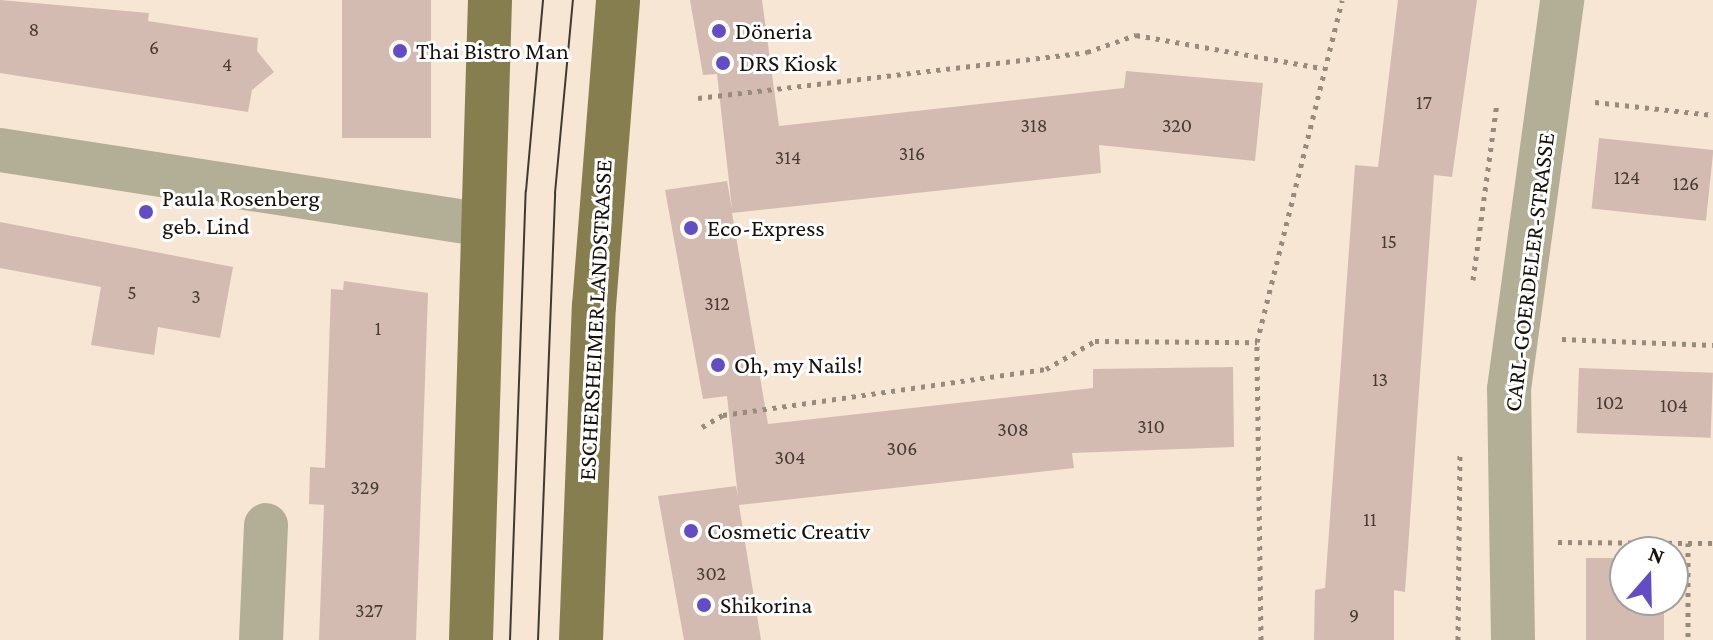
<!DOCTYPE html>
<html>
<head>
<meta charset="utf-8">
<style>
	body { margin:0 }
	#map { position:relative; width:1713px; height:640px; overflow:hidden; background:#f6e6d3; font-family:"Crimson Pro",serif }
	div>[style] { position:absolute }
	.building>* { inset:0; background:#d4bbb2; transform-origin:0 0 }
	.path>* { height:5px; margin-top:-2.5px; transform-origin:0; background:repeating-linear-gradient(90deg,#978b7d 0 4px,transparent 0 10px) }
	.minor>* { height:44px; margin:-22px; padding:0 22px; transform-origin:22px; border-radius:22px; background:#b3af96 }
	.major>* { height:44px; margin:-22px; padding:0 22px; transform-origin:22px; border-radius:22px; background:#867e4f }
	.tram>* { height:2px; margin:-1px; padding:0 1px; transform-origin:1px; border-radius:1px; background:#413a30 }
	.dots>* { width:22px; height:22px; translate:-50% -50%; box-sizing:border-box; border:4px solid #fff; border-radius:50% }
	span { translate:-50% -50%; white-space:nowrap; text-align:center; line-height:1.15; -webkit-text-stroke:6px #fff; paint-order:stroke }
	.number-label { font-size:20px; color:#463c34 }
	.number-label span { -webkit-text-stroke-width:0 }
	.poi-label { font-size:24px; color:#16110a }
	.left { translate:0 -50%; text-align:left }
	.street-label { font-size:24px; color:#16110a }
	.north { position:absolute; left:1609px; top:536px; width:80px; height:80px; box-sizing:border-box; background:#fff; border:2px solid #a2a09d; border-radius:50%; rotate:20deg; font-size:22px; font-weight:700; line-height:32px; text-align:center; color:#16110a }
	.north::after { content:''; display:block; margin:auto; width:28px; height:36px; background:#644cc5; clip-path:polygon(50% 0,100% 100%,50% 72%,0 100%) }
</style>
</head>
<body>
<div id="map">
	<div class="building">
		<i style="clip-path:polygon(0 0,149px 13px,148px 21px,258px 38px,257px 51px,274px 72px,252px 90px,248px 112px,0 73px)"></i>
		<i style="left:342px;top:0;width:89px;height:138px"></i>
		<i style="clip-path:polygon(690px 0,762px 0,779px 126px,1124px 88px,1126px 71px,1263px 83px,1255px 161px,1099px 145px,1101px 173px,732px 213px,768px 424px,1093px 388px,1093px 369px,1233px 367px,1234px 447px,1072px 453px,1074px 468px,739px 505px,761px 640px,684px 640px,658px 496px,736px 486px,738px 497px,727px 396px,703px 399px,665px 190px,727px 181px,732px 209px,717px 74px,703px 75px)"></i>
		<i style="clip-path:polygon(1398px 0,1477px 0,1452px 177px,1434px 175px,1405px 592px,1394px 590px,1394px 640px,1314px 640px,1315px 590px,1325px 588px,1355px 165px,1378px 167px)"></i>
		<i style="left:1599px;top:138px;width:115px;height:71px;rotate:6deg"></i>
		<i style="clip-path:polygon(0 222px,233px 267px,220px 338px,158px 327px,154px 355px,91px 345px,101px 287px,0 268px)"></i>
		<i style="clip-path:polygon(344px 281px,428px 293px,416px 640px,319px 640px,324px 505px,309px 504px,310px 467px,325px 468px,331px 289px,343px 290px)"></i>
		<i style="left:1579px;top:368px;width:134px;height:65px;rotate:2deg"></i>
		<i style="clip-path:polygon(1586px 558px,1625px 558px,1625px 600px,1664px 600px,1664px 640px,1586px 640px)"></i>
	</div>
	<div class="path">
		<i style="left:698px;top:98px;width:392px;rotate:-6.7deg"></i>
		<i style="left:1087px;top:52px;width:52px;rotate:-19.1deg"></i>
		<i style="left:1136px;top:35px;width:188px;rotate:10.1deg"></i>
		<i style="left:1595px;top:102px;width:119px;rotate:6.3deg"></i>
		<i style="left:1473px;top:280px;width:179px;rotate:-82.3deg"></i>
		<i style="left:1562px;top:339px;width:151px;rotate:2.3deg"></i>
		<i style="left:702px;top:427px;width:24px;rotate:-30deg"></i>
		<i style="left:723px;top:415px;width:326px;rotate:-8.1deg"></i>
		<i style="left:1046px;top:369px;width:56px;rotate:-29.7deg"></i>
		<i style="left:1095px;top:341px;width:162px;rotate:0.4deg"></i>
		<i style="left:1558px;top:542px;width:130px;rotate:0.4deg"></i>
		<i style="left:1688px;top:543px;width:97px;rotate:90deg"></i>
		<i style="left:1688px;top:543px;width:25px"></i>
		<i style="left:1261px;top:640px;width:298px;rotate:-90.8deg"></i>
		<i style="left:1257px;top:342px;width:352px;rotate:-76deg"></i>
		<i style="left:1458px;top:640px;width:187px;rotate:-89.4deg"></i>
	</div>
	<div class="minor">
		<i style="left:0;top:150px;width:489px;rotate:8.8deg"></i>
		<i style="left:261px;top:640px;width:115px;rotate:-87.5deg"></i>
		<i style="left:1513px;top:640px;width:251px;rotate:-90.9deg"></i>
		<i style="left:1509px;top:389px;width:393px;rotate:-82.2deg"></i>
	</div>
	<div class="major">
		<i style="left:471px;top:640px;width:640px;rotate:-88.3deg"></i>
		<i style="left:581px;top:640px;width:334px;rotate:-87.8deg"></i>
		<i style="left:594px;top:306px;width:307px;rotate:-85.5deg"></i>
	</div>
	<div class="tram">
		<i style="left:510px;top:640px;width:449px;rotate:-88deg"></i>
		<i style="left:526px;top:191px;width:192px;rotate:-84.9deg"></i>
		<i style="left:538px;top:640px;width:447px;rotate:-87.8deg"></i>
		<i style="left:555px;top:193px;width:194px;rotate:-84.7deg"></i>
	</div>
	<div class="dots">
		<i style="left:719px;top:31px;background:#644cc5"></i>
		<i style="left:400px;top:51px;background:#644cc5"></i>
		<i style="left:723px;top:63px;background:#644cc5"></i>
		<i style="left:146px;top:212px;background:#644cc5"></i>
		<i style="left:691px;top:228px;background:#644cc5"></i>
		<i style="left:718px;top:365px;background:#644cc5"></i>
		<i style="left:691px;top:531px;background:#644cc5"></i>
		<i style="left:704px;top:605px;background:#644cc5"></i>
	</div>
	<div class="number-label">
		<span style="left:34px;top:29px">8</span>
		<span style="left:154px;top:47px">6</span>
		<span style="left:227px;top:64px">4</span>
		<span style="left:1424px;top:102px">17</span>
		<span style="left:1034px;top:125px">318</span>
		<span style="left:1177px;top:125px">320</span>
		<span style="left:912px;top:153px">316</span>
		<span style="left:788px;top:157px">314</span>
		<span style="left:1627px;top:177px">124</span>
		<span style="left:1686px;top:183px">126</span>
		<span style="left:1389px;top:241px">15</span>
		<span style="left:132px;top:292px">5</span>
		<span style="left:196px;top:296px">3</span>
		<span style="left:717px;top:303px">312</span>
		<span style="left:378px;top:328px">1</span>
		<span style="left:1380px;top:379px">13</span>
		<span style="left:1610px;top:402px">102</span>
		<span style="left:1674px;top:405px">104</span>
		<span style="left:1151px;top:426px">310</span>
		<span style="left:1013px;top:429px">308</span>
		<span style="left:902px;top:448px">306</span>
		<span style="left:790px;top:457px">304</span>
		<span style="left:365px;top:487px">329</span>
		<span style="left:1370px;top:519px">11</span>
		<span style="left:711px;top:573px">302</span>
		<span style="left:369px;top:610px">327</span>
		<span style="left:1354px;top:615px">9</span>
	</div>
	<div class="poi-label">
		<span class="left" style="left:735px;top:31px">Döneria</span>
		<span class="left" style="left:416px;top:51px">Thai Bistro Man</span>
		<span class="left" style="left:739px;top:63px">DRS Kiosk</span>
		<span class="left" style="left:162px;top:212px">Paula Rosenberg<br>geb. Lind</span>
		<span class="left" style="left:707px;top:228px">Eco-Express</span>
		<span class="left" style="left:734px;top:365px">Oh, my Nails!</span>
		<span class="left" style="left:707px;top:531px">Cosmetic Creativ</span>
		<span class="left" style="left:720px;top:605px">Shikorina</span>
	</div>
	<div class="street-label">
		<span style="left:1529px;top:272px;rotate:-83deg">CARL-GOERDELER-STRASSE</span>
		<span style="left:595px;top:320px;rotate:-87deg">ESCHERSHEIMER LANDSTRASSE</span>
	</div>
	<div class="north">N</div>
</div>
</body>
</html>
